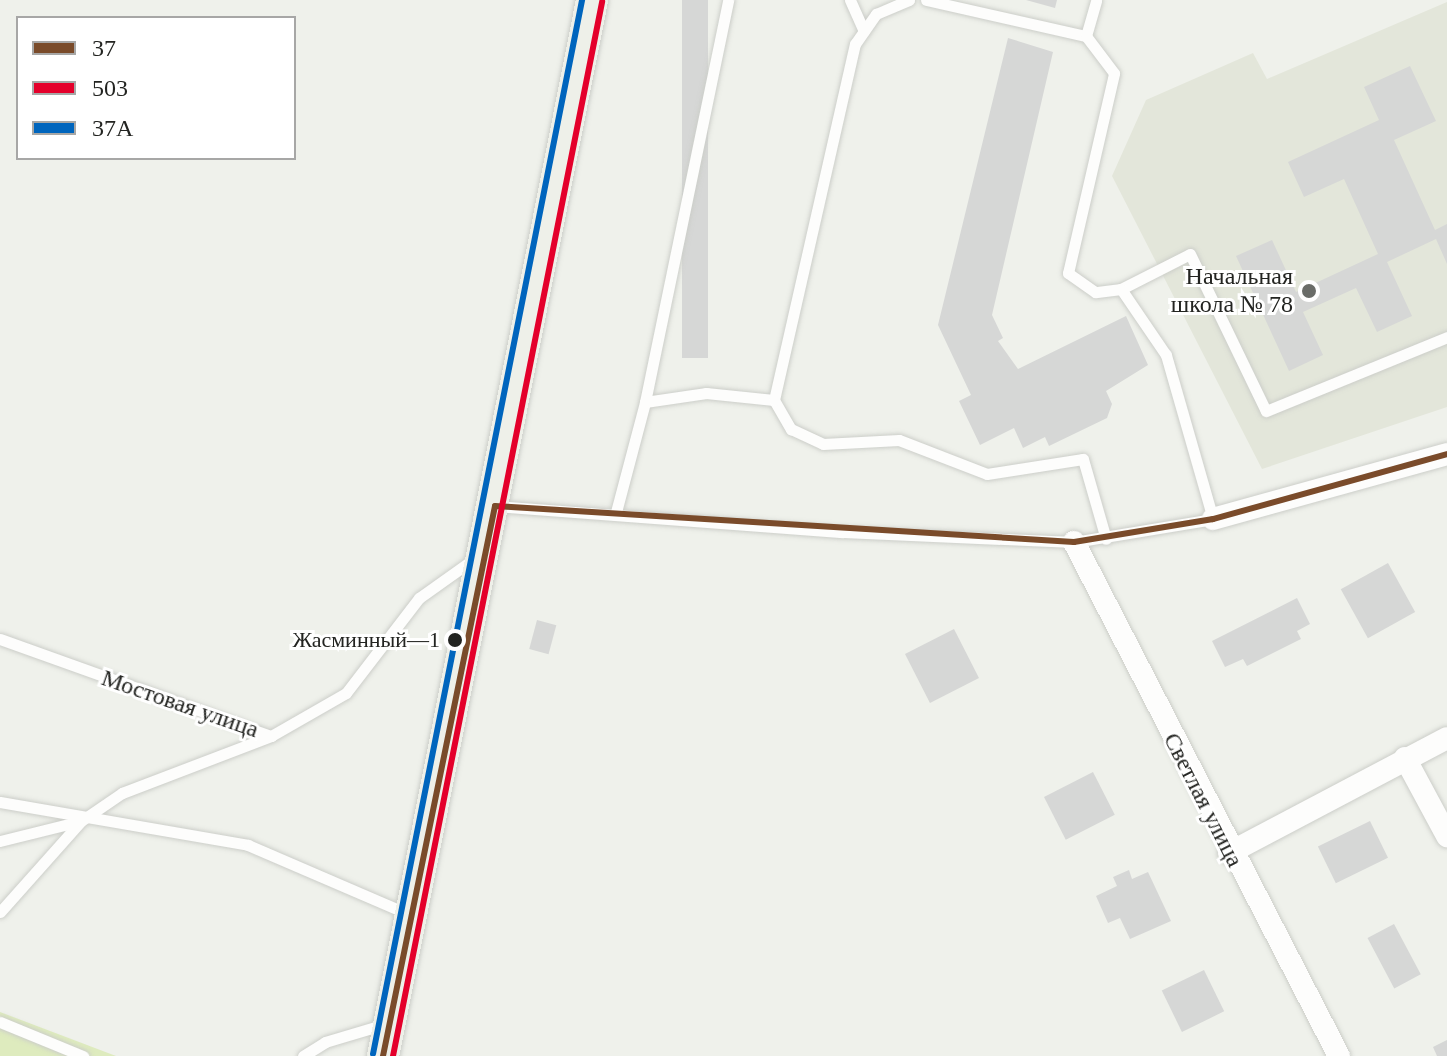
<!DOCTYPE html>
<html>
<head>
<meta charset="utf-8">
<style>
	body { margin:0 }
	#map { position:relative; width:1447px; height:1056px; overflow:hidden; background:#eff1eb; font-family:Georgia,serif }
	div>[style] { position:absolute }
	.built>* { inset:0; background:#e3e6da }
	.green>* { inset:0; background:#deebbe }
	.building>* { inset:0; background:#d6d7d6; transform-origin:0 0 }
	.roads { filter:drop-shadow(0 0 2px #cccec9) drop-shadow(0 0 2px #cccec9) }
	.lane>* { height:11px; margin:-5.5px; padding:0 5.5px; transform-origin:5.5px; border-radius:5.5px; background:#fdfdfc }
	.street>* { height:22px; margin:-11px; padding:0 11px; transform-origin:11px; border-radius:11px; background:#fdfdfc }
	.secondary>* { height:32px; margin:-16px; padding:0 16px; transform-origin:16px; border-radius:16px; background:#eef0e9 }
	.bus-1>* { height:6px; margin:-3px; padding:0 3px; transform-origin:3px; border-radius:3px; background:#7a4b2a }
	.bus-2>* { height:6px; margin:-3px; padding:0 3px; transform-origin:3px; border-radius:3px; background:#e4002b }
	.bus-3>* { height:6px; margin:-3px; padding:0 3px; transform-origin:3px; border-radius:3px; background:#0065bd }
	.dots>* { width:22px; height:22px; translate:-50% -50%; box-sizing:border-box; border:4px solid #fff; border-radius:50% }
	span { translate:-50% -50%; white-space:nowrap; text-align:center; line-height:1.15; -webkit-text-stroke:6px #fff; paint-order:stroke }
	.bus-label { font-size:22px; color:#232421 }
	.right { translate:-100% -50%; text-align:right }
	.poi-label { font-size:24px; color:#232421 }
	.street-label { font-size:24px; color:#232421 }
	.legend { position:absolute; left:16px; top:16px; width:280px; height:144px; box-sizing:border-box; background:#fff; border:2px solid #a7a7a6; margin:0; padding:10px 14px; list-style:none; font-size:24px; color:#232421 }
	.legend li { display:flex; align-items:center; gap:16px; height:40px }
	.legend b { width:40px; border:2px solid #a7a7a6 }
</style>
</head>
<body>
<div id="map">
	<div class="built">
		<i style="clip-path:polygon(1447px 2px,1447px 407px,1262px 469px,1112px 176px,1146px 100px,1253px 53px,1267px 79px)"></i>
	</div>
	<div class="green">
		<i style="clip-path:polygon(0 1012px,116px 1056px,0 1056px)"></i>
	</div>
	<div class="building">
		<i style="left:682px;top:0;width:26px;height:358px"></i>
		<i style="clip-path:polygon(1026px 0,1057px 0,1055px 8px)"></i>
		<i style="clip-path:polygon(1008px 38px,1053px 52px,992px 315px,1003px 338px,998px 341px,1018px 369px,1126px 316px,1148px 365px,1106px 391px,1112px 404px,1107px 418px,1049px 446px,1045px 437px,1023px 448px,1014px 428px,980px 445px,959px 401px,971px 395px,938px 325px)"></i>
		<i style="clip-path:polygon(1410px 66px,1436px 121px,1394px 140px,1435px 230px,1447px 224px,1447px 264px,1436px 239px,1387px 262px,1412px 316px,1377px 332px,1356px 288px,1303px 312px,1323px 355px,1289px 371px,1236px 256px,1272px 240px,1296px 292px,1378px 254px,1344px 179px,1304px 197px,1288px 162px,1379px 120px,1364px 87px)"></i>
		<i style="left:1388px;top:563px;width:56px;height:54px;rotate:61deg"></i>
		<i style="clip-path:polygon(1297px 598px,1310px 624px,1297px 631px,1301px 639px,1247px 666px,1243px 659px,1225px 667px,1212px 641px)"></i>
		<i style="left:537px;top:620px;width:20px;height:30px;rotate:15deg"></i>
		<i style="left:954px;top:629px;width:55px;height:55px;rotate:63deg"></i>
		<i style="left:1093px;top:772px;width:48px;height:55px;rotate:63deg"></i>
		<i style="left:1370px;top:821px;width:41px;height:58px;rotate:64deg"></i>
		<i style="clip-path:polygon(1129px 870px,1132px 879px,1148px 872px,1171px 921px,1130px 939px,1120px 918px,1108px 923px,1096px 896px,1117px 886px,1113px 877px)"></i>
		<i style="left:1394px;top:924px;width:57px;height:30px;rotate:62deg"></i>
		<i style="left:1204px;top:970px;width:46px;height:47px;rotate:64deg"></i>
		<i style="clip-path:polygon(1447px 1040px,1447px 1056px,1437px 1056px,1433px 1047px)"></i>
	</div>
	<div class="roads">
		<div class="lane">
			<i style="left:850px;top:0;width:34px;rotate:66deg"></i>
			<i style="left:926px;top:0;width:164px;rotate:12.7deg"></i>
			<i style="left:1121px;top:289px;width:77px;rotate:-26.9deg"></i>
			<i style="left:1190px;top:254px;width:174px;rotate:64.2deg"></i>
			<i style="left:1266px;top:411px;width:196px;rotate:-22.2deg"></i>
			<i style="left:774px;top:400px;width:34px;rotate:60deg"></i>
			<i style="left:791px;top:429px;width:35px;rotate:25deg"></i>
			<i style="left:823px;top:444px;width:76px;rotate:-3deg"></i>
			<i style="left:899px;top:440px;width:94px;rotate:21.1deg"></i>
			<i style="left:987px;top:474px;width:97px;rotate:-8.9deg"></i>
			<i style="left:1083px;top:459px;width:83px;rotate:74deg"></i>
			<i style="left:645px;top:402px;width:410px;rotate:-78.3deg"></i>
			<i style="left:495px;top:506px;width:349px;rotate:4.3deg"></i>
			<i style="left:843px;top:532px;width:231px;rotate:2.5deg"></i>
			<i style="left:1074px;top:542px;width:141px;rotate:-9.4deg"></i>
			<i style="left:1213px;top:519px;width:171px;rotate:-106deg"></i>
			<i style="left:1166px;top:355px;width:80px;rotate:-124.3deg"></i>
			<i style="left:1121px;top:289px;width:26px;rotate:173deg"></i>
			<i style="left:1095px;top:292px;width:33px;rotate:-145deg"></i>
			<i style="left:1068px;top:273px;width:205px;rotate:-77deg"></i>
			<i style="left:1114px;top:73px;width:46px;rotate:-127.1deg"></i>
			<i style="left:1086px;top:36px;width:37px;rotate:-74deg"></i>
			<i style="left:616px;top:512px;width:114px;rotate:-75.2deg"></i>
			<i style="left:645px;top:402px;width:62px;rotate:-8.4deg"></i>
			<i style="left:706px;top:393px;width:68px;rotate:5.9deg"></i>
			<i style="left:774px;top:400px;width:365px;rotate:-77.2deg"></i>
			<i style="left:855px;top:44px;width:37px;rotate:-55deg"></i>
			<i style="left:876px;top:14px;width:36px;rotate:-23deg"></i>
			<i style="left:0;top:639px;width:288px;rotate:19.7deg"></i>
			<i style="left:271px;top:736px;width:86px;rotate:-29.8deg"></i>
			<i style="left:346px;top:693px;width:120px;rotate:-52.5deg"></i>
			<i style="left:419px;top:598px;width:69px;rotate:-35.5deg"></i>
			<i style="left:0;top:802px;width:252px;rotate:9.8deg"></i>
			<i style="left:248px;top:845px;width:174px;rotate:23.3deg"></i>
			<i style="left:0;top:841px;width:79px;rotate:-13.9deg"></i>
			<i style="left:0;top:912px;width:122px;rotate:-48.3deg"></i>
			<i style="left:81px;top:821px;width:50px;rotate:-34.3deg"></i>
			<i style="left:122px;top:793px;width:160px;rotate:-20.9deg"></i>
			<i style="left:0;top:1022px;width:90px;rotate:22.3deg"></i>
			<i style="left:303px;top:1056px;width:26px;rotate:-32deg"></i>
			<i style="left:325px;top:1042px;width:63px;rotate:-16.7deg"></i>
		</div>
		<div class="street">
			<i style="left:1213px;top:519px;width:243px;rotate:-15.5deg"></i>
			<i style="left:1074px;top:542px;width:578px;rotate:62.73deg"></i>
			<i style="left:1405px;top:758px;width:89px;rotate:61.7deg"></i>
			<i style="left:1229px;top:853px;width:246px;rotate:-27.8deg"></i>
		</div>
		<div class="secondary">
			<i style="left:383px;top:1056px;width:1076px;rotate:-78.8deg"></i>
		</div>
	</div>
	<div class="bus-1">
		<i style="left:495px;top:506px;width:580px;rotate:3.56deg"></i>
		<i style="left:1074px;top:542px;width:141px;rotate:-9.4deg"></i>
		<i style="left:1213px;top:519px;width:243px;rotate:-15.5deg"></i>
		<i style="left:383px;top:1056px;width:561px;rotate:-78.49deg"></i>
	</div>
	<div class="bus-2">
		<i style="left:393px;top:1056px;width:1075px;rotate:-78.78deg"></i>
	</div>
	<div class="bus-3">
		<i style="left:373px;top:1054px;width:1075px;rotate:-78.78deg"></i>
	</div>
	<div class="dots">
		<i style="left:1309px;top:291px;background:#6a6c68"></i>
		<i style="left:455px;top:640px;background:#232421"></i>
	</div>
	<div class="bus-label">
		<span class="right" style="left:440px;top:640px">Жасминный—1</span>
	</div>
	<div class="poi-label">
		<span class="right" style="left:1293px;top:291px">Начальная<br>школа № 78</span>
	</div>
	<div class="street-label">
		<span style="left:180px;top:704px;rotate:19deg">Мостовая улица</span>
		<span style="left:1203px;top:800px;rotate:63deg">Светлая улица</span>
	</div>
	<ul class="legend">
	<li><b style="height:10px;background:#7a4b2a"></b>37</li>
	<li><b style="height:10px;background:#e4002b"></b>503</li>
	<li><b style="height:10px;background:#0065bd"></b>37А</li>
	</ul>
</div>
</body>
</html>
